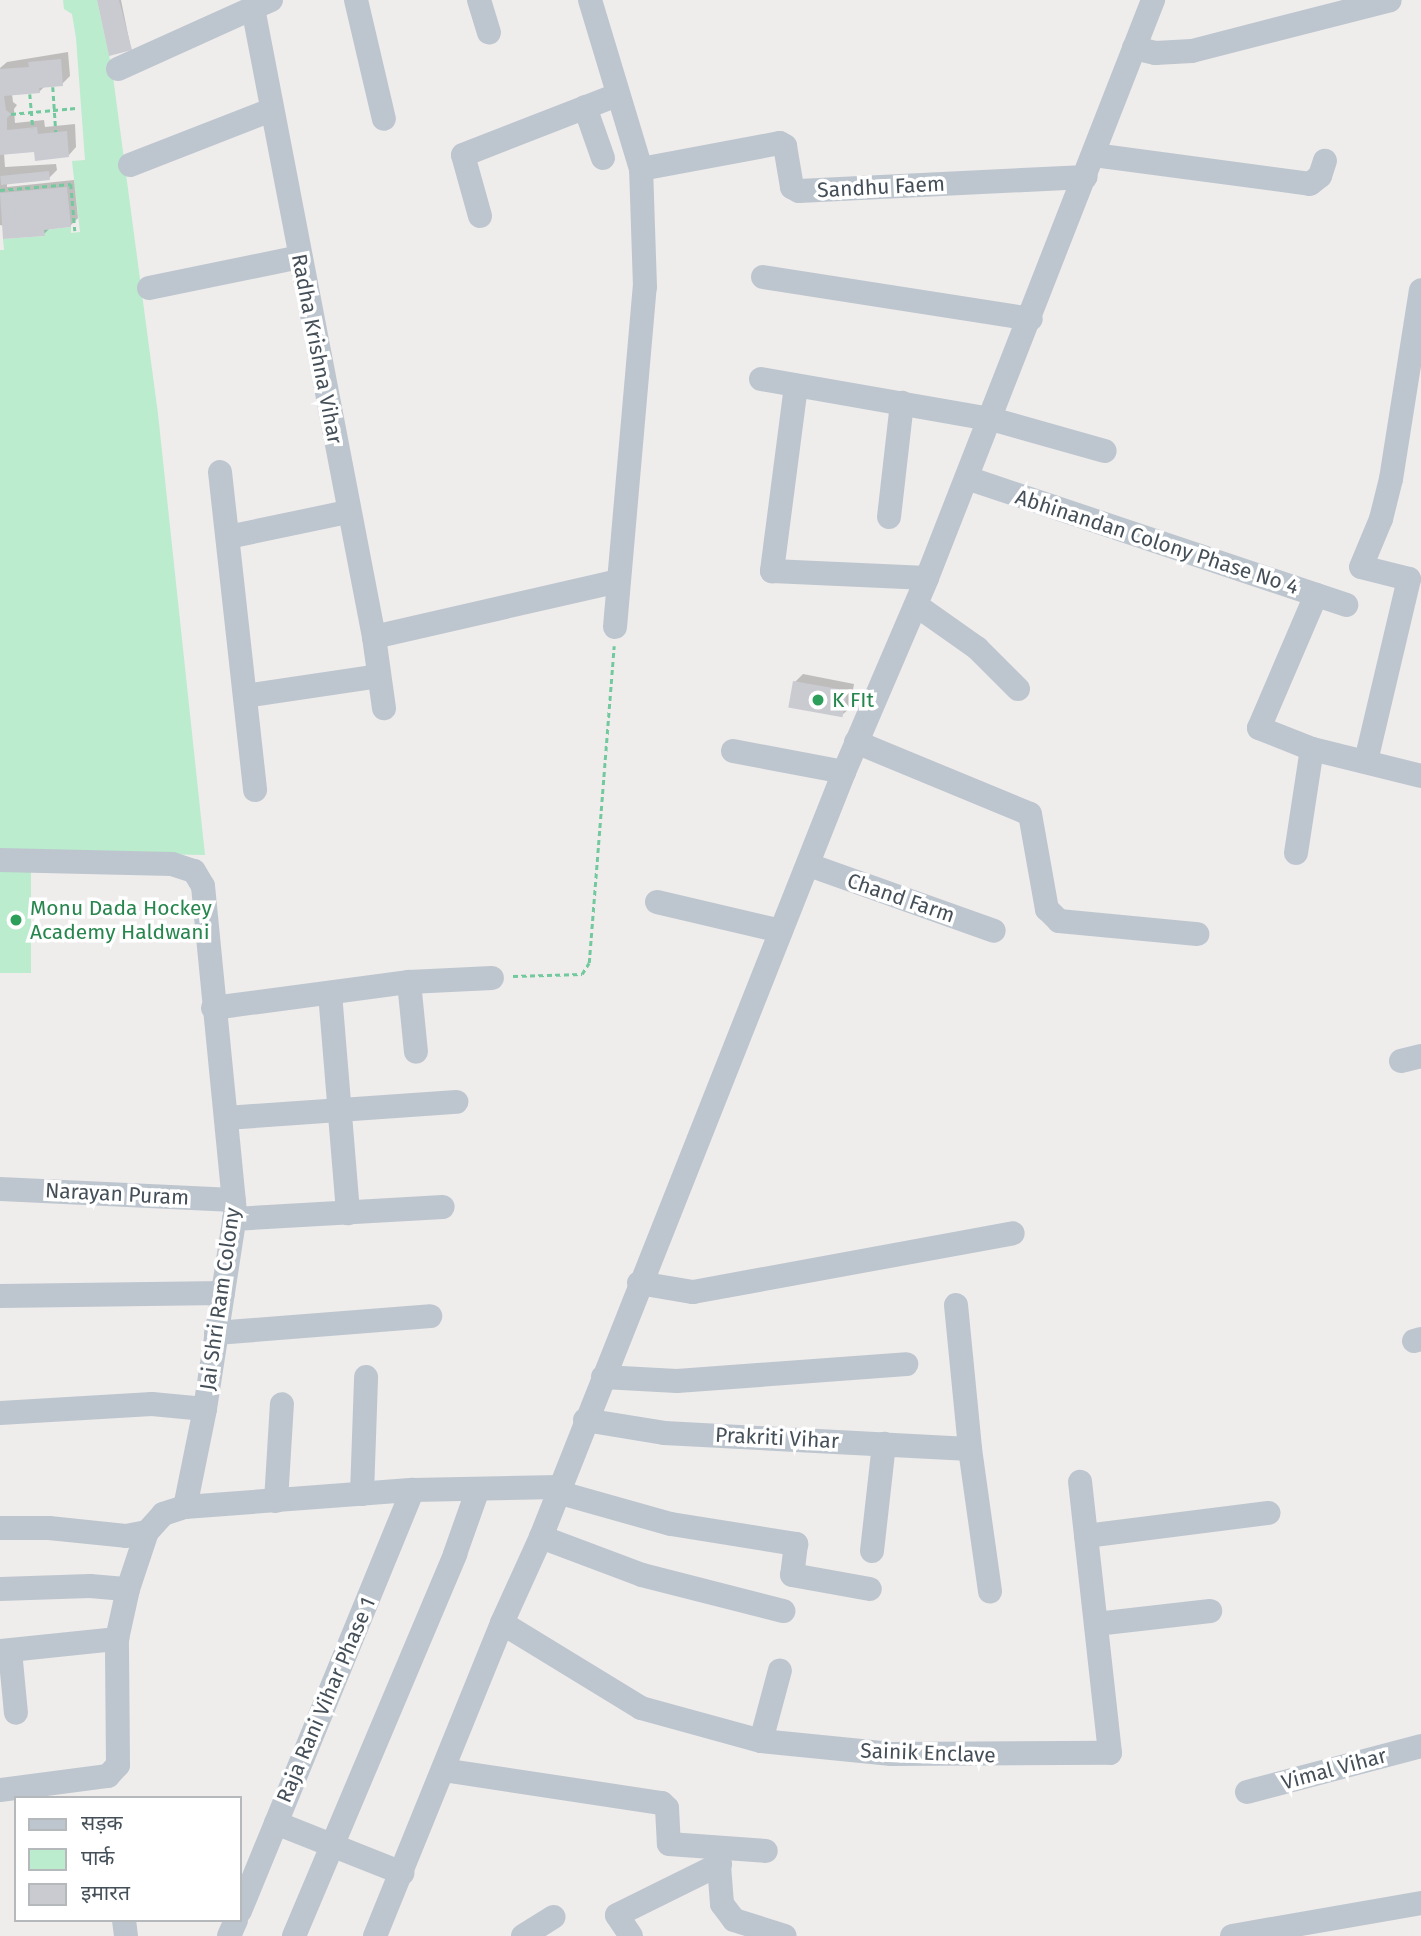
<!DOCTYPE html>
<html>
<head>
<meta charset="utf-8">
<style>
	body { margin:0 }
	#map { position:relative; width:1421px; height:1936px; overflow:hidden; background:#efecec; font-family:"Fira Sans","Noto Sans Devanagari",sans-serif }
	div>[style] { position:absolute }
	.green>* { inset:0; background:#baeccd; transform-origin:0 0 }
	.shadow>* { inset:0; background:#0003 }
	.building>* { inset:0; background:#c9cbd1; transform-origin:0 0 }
	.path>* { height:2.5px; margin-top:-1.25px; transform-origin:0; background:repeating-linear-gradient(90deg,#73c99e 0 5px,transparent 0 8.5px) }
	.minor>* { height:24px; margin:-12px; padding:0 12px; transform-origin:12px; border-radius:12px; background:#bdc6ce }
	.dots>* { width:19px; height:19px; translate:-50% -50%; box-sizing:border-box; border:4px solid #fff; border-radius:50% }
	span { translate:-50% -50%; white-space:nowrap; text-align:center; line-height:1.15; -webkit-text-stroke:7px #fff; paint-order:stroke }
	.street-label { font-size:21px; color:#454f58 }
	.leisure-label { font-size:21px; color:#27864d }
	.left { translate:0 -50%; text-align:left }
	.legend { position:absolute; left:14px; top:1796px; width:228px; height:126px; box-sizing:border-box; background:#fff; border:2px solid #b5b9bc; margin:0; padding:9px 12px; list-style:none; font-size:21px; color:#454f58 }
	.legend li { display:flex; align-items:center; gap:14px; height:35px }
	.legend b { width:35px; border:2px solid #b5b9bc }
</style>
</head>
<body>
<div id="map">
	<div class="green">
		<i style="clip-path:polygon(63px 0,97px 0,112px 69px,158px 414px,205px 855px,0 851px,0 250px,4px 250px,3px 239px,45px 236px,44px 230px,71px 227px,71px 233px,80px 232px,72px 161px,85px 160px,76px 38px,72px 14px,64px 9px)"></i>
		<i style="left:0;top:871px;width:31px;height:102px"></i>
	</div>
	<div class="shadow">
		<i style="clip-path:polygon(98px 0,121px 0,131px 49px)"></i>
		<i style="clip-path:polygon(68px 52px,70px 76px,62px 84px,45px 86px,39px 92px,12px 94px,13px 102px,17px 105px,14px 109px,15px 123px,44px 120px,45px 127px,75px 124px,76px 147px,69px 155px,35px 150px,4px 153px,5px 167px,56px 164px,57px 170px,49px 178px,7px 180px,7px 187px,74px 180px,78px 218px,70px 226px,51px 227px,44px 234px,0 225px,0 68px,7px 62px)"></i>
		<i style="clip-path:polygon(803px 674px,854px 684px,850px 708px,842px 715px,795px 682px)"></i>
	</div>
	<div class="building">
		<i style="clip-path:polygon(97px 0,119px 0,132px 50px,109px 56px)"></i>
		<i style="clip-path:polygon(61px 59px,63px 86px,39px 88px,40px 93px,4px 96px,6px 110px,11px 114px,7px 118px,7px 130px,37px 127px,38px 134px,67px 131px,69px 157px,35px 161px,34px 152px,0 155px,0 69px,29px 67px,28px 62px)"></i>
		<i style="left:49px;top:171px;width:9px;height:49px;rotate:84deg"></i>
		<i style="clip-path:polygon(67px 187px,71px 227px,44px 230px,45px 236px,3px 239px,0 193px)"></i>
		<i style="left:793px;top:681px;width:55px;height:27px;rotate:10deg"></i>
	</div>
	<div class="path">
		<i style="left:53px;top:87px;width:45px;rotate:86.2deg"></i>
		<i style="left:30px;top:94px;width:34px;rotate:85deg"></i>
		<i style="left:11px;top:114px;width:65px;rotate:-5.3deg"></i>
		<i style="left:0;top:190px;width:71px;rotate:-4.8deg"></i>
		<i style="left:71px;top:184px;width:47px;rotate:85.1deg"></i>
		<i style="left:513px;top:976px;width:69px;rotate:-1.7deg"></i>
		<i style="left:582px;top:974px;width:13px;rotate:-58deg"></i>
		<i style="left:589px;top:963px;width:318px;rotate:-85.5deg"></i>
	</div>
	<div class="minor">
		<i style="left:271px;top:0;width:20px;rotate:156deg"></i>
		<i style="left:253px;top:8px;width:641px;rotate:79.11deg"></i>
		<i style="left:374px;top:637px;width:72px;rotate:82deg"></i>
		<i style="left:356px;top:0;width:122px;rotate:76.8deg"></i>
		<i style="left:479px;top:0;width:34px;rotate:73deg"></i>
		<i style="left:590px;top:0;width:177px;rotate:73.2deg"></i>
		<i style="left:641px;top:169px;width:141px;rotate:-10.6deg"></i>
		<i style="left:780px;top:143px;width:6px;rotate:31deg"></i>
		<i style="left:785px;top:146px;width:42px;rotate:80.3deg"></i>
		<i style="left:792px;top:187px;width:8px;rotate:30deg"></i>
		<i style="left:799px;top:191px;width:287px;rotate:-2.8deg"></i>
		<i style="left:1134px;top:48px;width:22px;rotate:13deg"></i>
		<i style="left:1155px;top:53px;width:37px;rotate:-3deg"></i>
		<i style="left:1192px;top:51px;width:204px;rotate:-14.4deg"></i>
		<i style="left:118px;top:69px;width:148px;rotate:-24.3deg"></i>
		<i style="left:585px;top:107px;width:54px;rotate:70.6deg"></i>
		<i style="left:1094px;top:155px;width:218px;rotate:7.6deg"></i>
		<i style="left:1310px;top:184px;width:13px;rotate:-39deg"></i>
		<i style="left:1320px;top:176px;width:16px;rotate:-72deg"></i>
		<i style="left:130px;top:165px;width:151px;rotate:-21.3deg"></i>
		<i style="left:480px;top:216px;width:63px;rotate:-105.6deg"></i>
		<i style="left:463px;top:155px;width:165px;rotate:-21.3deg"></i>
		<i style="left:763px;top:277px;width:271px;rotate:8.9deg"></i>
		<i style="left:149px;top:288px;width:154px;rotate:-11.6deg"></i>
		<i style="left:761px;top:379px;width:233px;rotate:9.9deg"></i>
		<i style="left:991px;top:419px;width:118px;rotate:15.7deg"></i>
		<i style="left:796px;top:386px;width:187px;rotate:97.4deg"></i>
		<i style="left:772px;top:571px;width:155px;rotate:2.6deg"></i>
		<i style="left:220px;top:472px;width:320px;rotate:83.7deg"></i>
		<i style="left:967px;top:478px;width:400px;rotate:18.5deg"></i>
		<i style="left:889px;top:517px;width:115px;rotate:-83.5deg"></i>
		<i style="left:228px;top:537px;width:123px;rotate:-11.8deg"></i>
		<i style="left:916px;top:605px;width:75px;rotate:35.2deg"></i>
		<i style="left:977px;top:648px;width:58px;rotate:45deg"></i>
		<i style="left:615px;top:627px;width:341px;rotate:-85deg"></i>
		<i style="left:645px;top:287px;width:118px;rotate:-91.9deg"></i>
		<i style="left:374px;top:637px;width:251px;rotate:-12.9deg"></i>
		<i style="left:245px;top:696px;width:135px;rotate:-8.5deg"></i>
		<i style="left:856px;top:742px;width:188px;rotate:22.5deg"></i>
		<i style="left:1030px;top:814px;width:97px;rotate:79.9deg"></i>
		<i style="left:1047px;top:909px;width:17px;rotate:45deg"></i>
		<i style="left:1059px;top:921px;width:139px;rotate:5.4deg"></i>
		<i style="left:1312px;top:749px;width:57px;rotate:-158.4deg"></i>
		<i style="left:1259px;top:728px;width:145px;rotate:-66.8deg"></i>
		<i style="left:733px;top:751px;width:113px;rotate:10.7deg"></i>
		<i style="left:1366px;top:761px;width:187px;rotate:-76.7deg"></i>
		<i style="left:1409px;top:579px;width:49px;rotate:-166deg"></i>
		<i style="left:1361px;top:567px;width:52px;rotate:-67.4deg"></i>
		<i style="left:1381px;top:519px;width:41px;rotate:-76deg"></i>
		<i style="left:1391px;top:479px;width:191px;rotate:-81deg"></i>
		<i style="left:1296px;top:853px;width:105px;rotate:-81.3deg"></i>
		<i style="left:1312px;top:749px;width:112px;rotate:13.9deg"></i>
		<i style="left:0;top:860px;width:172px;rotate:1.3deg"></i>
		<i style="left:172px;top:864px;width:23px;rotate:18deg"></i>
		<i style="left:194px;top:871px;width:17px;rotate:59deg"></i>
		<i style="left:203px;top:886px;width:331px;rotate:84.4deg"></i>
		<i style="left:235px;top:1215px;width:196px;rotate:98.8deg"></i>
		<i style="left:205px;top:1409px;width:100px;rotate:101.5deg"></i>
		<i style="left:185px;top:1507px;width:229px;rotate:-4.3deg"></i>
		<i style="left:413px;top:1490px;width:146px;rotate:-1.2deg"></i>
		<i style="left:809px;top:865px;width:196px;rotate:19.6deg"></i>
		<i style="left:657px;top:902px;width:127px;rotate:13.2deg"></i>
		<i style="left:409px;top:982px;width:70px;rotate:84.3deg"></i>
		<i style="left:330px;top:993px;width:221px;rotate:85.3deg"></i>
		<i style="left:213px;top:1008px;width:198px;rotate:-7.6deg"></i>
		<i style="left:409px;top:982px;width:83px;rotate:-2.8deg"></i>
		<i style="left:1401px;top:1061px;width:21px;rotate:-14deg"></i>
		<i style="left:226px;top:1118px;width:231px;rotate:-4deg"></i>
		<i style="left:0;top:1189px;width:234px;rotate:2.7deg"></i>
		<i style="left:234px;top:1219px;width:209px;rotate:-3.3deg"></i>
		<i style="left:639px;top:1283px;width:55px;rotate:9.5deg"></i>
		<i style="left:693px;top:1292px;width:325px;rotate:-10.4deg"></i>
		<i style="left:0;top:1296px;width:223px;rotate:-0.8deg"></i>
		<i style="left:956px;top:1305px;width:145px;rotate:84.4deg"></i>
		<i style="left:970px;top:1449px;width:144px;rotate:82deg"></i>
		<i style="left:216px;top:1333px;width:215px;rotate:-4.5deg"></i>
		<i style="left:1414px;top:1341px;width:7px;rotate:-16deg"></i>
		<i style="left:603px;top:1377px;width:74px;rotate:3.1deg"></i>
		<i style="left:677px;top:1381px;width:230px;rotate:-4.2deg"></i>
		<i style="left:0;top:1413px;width:152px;rotate:-3.4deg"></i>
		<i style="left:152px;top:1404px;width:53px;rotate:5.4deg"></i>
		<i style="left:585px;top:1420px;width:80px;rotate:9.3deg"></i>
		<i style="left:664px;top:1433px;width:306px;rotate:3deg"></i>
		<i style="left:557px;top:1492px;width:118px;rotate:15.7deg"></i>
		<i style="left:671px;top:1524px;width:127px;rotate:9.1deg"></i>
		<i style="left:796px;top:1544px;width:31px;rotate:97deg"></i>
		<i style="left:792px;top:1575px;width:79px;rotate:10.2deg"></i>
		<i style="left:362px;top:1494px;width:117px;rotate:-88deg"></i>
		<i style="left:276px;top:1501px;width:97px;rotate:-86.5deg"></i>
		<i style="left:0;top:1528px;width:49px"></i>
		<i style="left:49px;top:1528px;width:77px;rotate:5.9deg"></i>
		<i style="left:126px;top:1536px;width:21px;rotate:-11deg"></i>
		<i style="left:1086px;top:1536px;width:184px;rotate:-7.2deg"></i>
		<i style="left:541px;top:1537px;width:108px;rotate:20.6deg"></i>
		<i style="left:642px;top:1575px;width:146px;rotate:14.3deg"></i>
		<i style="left:872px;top:1551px;width:108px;rotate:-83.6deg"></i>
		<i style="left:0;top:1589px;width:90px;rotate:-1.9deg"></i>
		<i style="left:90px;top:1586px;width:38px;rotate:5deg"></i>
		<i style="left:502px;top:1623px;width:163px;rotate:31.4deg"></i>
		<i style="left:641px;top:1708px;width:124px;rotate:15.4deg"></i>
		<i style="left:761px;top:1741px;width:131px;rotate:5.7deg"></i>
		<i style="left:891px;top:1754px;width:219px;rotate:-0.3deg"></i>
		<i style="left:1110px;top:1753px;width:273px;rotate:-96.3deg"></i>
		<i style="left:1096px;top:1624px;width:115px;rotate:-6.5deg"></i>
		<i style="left:0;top:1651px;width:118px;rotate:-5.9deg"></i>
		<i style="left:117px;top:1639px;width:51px;rotate:-77.6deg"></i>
		<i style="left:128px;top:1589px;width:60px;rotate:-71.6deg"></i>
		<i style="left:147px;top:1532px;width:24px;rotate:-48deg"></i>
		<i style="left:163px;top:1514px;width:23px;rotate:-18deg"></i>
		<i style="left:10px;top:1651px;width:62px;rotate:84.5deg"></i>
		<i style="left:761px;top:1741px;width:73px;rotate:-75deg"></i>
		<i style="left:443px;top:1770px;width:221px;rotate:8.6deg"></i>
		<i style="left:662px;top:1803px;width:7px;rotate:45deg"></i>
		<i style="left:667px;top:1808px;width:36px;rotate:87deg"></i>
		<i style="left:669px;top:1844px;width:97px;rotate:4.1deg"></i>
		<i style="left:0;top:1790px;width:109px;rotate:-7.4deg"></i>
		<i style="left:108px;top:1776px;width:15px;rotate:-48deg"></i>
		<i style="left:118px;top:1765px;width:126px;rotate:-90.5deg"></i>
		<i style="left:1247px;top:1792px;width:180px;rotate:-14.8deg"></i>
		<i style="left:276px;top:1823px;width:136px;rotate:21.6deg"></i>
		<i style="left:718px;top:1852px;width:52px;rotate:85.6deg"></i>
		<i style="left:722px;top:1904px;width:20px;rotate:53deg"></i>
		<i style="left:734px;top:1920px;width:53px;rotate:17.4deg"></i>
		<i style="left:240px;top:1911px;width:455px;rotate:-67.7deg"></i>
		<i style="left:124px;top:1920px;width:16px;rotate:83deg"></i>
		<i style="left:229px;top:1936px;width:17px;rotate:-66deg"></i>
		<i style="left:294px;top:1936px;width:415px;rotate:-67.1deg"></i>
		<i style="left:455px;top:1554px;width:69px;rotate:-70.5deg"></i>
		<i style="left:375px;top:1936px;width:338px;rotate:-67.9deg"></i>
		<i style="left:502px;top:1623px;width:94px;rotate:-65.6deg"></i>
		<i style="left:541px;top:1537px;width:823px;rotate:-68.39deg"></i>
		<i style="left:844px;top:772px;width:211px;rotate:-66.8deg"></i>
		<i style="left:927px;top:578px;width:621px;rotate:-68.64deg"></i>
		<i style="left:523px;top:1936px;width:36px;rotate:-32deg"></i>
		<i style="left:631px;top:1936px;width:25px;rotate:-124deg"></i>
		<i style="left:617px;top:1915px;width:115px;rotate:-26.3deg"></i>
		<i style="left:1232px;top:1936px;width:192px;rotate:-9.9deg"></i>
	</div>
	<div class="dots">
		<i style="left:818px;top:700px;background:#2e9e5b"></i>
		<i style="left:16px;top:920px;background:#2e9e5b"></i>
	</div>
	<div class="street-label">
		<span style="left:881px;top:187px;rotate:-3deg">Sandhu Faem</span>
		<span style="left:317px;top:349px;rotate:79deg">Radha Krishna Vihar</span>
		<span style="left:1157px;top:542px;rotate:18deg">Abhinandan Colony Phase No 4</span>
		<span style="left:901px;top:898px;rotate:19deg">Chand Farm</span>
		<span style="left:117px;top:1194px;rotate:3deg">Narayan Puram</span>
		<span style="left:220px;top:1299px;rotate:-82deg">Jai Shri Ram Colony</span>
		<span style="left:777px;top:1438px;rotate:3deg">Prakriti Vihar</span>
		<span style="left:326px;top:1700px;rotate:-67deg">Raja Rani Vihar Phase 1</span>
		<span style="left:928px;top:1753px;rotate:2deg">Sainik Enclave</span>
		<span style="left:1334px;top:1769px;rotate:-15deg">Vimal Vihar</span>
	</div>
	<div class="leisure-label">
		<span class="left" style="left:832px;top:700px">K FIt</span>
		<span class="left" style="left:30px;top:920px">Monu Dada Hockey<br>Academy Haldwani</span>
	</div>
	<ul class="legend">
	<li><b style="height:9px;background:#bdc6ce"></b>सड़क</li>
	<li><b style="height:19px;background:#baeccd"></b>पार्क</li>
	<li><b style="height:19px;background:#c9cbd1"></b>इमारत</li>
	</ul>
</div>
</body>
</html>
